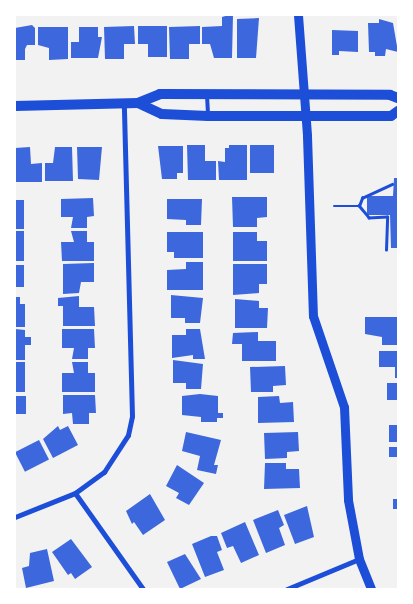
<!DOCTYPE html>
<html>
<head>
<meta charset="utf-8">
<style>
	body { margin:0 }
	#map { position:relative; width:413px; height:604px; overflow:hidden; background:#f2f2f2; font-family:Poppins,sans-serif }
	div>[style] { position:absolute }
	.building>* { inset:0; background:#3d67dc; transform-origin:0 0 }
	.path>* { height:2.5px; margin:-1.25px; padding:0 1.25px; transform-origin:1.25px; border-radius:1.25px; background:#1d4ed8 }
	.service>* { height:4px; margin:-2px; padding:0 2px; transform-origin:2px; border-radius:2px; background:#1d4ed8 }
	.minor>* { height:5px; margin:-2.5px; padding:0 2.5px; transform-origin:2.5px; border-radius:2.5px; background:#1d4ed8 }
	.tertiary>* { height:9px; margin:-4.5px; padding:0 4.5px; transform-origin:4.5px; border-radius:4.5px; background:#1d4ed8 }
	.secondary>* { height:10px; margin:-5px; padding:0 5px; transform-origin:5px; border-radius:5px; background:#1d4ed8 }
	span { translate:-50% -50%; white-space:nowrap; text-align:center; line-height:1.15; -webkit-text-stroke:4px #fff; paint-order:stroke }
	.frame { position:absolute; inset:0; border:16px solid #fff; pointer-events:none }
</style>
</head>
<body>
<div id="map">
	<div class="building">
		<i style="clip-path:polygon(229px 15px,233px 15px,232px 58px,214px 58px,210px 44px,202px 44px,202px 27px,222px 26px,222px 17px)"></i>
		<i style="clip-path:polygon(259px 18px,256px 58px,237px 58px,237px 19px)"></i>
		<i style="clip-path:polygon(379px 19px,393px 23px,398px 52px,386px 49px,385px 56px,375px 56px,375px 52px,369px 52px,368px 23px,379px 23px)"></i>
		<i style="clip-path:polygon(32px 25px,35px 28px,35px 45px,27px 45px,25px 49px,25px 60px,15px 60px,15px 28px)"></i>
		<i style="clip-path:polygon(134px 26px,135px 44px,124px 44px,124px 59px,105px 59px,104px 27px)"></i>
		<i style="clip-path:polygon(138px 26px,167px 26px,167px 57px,148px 57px,148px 44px,138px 44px)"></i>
		<i style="clip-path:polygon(200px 26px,200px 44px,189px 44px,189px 59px,170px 59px,169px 27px)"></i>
		<i style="clip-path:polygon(38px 27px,68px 27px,68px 59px,49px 60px,49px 48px,38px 45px)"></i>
		<i style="clip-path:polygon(79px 27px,98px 27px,98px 37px,102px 37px,98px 58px,71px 58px,71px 42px,79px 42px)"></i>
		<i style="clip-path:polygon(332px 30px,358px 31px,358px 52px,339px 51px,339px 55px,332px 55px)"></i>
		<i style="clip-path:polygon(187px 145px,205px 145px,205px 161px,216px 161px,216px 180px,188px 180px)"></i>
		<i style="clip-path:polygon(229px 145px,247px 145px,247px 180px,219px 180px,218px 161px,225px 162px,225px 148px,229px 148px)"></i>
		<i style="left:250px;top:145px;width:24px;height:28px"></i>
		<i style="clip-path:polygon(158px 146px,183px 146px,183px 173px,177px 173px,177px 179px,162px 179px)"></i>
		<i style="clip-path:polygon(30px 147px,31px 164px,42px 163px,42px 182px,15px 182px,15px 148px)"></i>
		<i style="clip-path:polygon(55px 147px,72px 147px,73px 181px,45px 181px,45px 163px,53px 163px)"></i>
		<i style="clip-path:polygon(77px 147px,102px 147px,99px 180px,78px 179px)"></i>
		<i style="clip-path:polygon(394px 178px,398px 178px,398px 248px,391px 248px,390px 215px,367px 215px,367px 196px,393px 196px)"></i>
		<i style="clip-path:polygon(232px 197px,267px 197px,267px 217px,257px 218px,257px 227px,233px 227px)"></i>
		<i style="clip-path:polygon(93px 198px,94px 216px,87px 217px,87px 228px,71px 228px,73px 217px,61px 217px,61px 199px)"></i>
		<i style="clip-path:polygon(167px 199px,202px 199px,201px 225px,186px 225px,186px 220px,167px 219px)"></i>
		<i style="left:15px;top:200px;width:9px;height:29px"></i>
		<i style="left:15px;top:231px;width:9px;height:30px"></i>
		<i style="clip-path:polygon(71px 231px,87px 231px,87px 242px,94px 242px,94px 261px,62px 261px,61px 242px,74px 242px)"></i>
		<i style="clip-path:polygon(167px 232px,203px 232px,203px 258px,174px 258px,174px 252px,167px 252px)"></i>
		<i style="clip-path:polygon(233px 232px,257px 232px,257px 241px,267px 241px,267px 261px,233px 261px)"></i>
		<i style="clip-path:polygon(186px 262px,203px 262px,203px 290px,167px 290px,167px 270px,186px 269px)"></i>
		<i style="clip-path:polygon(94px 263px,94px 282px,81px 282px,79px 293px,63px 294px,63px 264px)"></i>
		<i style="clip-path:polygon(233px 264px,267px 264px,267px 284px,259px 284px,259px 293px,233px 295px)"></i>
		<i style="left:15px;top:265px;width:9px;height:22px"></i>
		<i style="clip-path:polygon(171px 295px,203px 298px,200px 323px,185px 323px,185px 318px,171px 318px)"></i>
		<i style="clip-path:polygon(79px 296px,79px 307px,94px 307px,95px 326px,63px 326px,63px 306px,58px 306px,58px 298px)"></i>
		<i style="clip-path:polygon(15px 297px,20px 297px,20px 304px,25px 304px,25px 327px,15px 327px)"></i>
		<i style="clip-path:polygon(235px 299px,259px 301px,259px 308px,268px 308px,267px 328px,235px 328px)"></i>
		<i style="clip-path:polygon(365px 317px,398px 317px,398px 345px,382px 345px,382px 337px,365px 334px)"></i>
		<i style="clip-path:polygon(15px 329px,25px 330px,25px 337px,31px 337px,31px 345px,25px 345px,25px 360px,15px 360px)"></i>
		<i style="clip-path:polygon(62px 329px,94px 329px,95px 348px,88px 348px,88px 359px,72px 359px,74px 348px,62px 348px)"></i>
		<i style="clip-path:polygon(186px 329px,200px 329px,205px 359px,193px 359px,193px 355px,172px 358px,172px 335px,186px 335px)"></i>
		<i style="clip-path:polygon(258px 332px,258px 341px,276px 341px,276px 361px,242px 361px,242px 344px,232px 344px,233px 333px)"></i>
		<i style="clip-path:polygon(379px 351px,398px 351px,398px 378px,395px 378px,395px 367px,379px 367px)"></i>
		<i style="clip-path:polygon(173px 360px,203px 364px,201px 389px,186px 389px,186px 383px,173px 383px)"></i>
		<i style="left:15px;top:362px;width:10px;height:30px"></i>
		<i style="clip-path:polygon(72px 362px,88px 362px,88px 373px,95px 373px,95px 392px,62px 392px,62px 373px,74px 373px)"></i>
		<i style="clip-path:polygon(285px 366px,286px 385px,273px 386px,273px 392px,251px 392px,250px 367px)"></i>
		<i style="left:387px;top:383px;width:11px;height:17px"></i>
		<i style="clip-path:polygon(200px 394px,218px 396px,218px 413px,223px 413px,223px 418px,217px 418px,217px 422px,201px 422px,201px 417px,182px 415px,182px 396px)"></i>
		<i style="clip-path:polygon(63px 395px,95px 395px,96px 413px,89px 413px,89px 424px,73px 424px,72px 413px,63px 414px)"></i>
		<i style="left:15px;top:396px;width:11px;height:18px"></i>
		<i style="clip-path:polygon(279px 396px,280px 403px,293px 402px,294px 422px,258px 423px,258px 397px)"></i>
		<i style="left:389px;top:425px;width:9px;height:17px"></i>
		<i style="clip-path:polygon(58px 426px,60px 430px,68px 426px,78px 445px,53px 458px,43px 439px)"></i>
		<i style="clip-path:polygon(186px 432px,221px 440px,214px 465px,218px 465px,216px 474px,197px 470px,200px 456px,182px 451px)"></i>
		<i style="clip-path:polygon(298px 432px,299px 451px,287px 452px,287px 458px,265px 459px,264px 433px)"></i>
		<i style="left:39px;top:440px;width:22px;height:27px;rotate:63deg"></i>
		<i style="left:389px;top:447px;width:9px;height:10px"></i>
		<i style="clip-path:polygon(265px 463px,286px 463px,286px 469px,299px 469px,300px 488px,264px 489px)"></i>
		<i style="clip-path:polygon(177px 465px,204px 483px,189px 505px,176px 498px,179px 493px,166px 486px)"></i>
		<i style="clip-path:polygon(150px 494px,165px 520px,143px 535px,134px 522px,132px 524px,126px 511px)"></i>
		<i style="left:393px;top:499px;width:5px;height:10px"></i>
		<i style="clip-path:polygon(307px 506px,314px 537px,295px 544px,284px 515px)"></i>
		<i style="clip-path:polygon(278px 510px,284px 525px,279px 528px,285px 545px,266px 553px,253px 520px)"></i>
		<i style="clip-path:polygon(245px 522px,259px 555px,241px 563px,233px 546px,227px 548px,221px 533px)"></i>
		<i style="clip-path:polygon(211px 536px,217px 536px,222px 550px,217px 552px,224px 570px,205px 577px,192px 544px)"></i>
		<i style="clip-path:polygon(71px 539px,92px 567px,75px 579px,71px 573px,68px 575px,52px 552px)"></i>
		<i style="clip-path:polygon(47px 549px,54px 581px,26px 588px,22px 568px,29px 566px,30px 553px)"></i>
		<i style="clip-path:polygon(185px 554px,201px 579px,180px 589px,167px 562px)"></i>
	</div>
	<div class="path">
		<i style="left:334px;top:206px;width:25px"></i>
		<i style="left:386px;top:250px;width:33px;rotate:-88deg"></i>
		<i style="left:387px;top:217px;width:18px;rotate:177deg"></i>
		<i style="left:369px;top:218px;width:16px;rotate:-130deg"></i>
		<i style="left:359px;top:206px;width:9px;rotate:-69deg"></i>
		<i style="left:362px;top:198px;width:33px;rotate:-25deg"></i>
	</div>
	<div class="service">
		<i style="left:207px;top:95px;width:21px;rotate:87deg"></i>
	</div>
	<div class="minor">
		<i style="left:75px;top:493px;width:118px;rotate:54.7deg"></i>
		<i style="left:15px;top:517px;width:65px;rotate:-21.8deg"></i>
		<i style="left:75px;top:493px;width:36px;rotate:-36deg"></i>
		<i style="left:104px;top:472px;width:44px;rotate:-57deg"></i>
		<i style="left:128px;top:435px;width:19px;rotate:-78deg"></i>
		<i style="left:132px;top:416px;width:312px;rotate:-91.5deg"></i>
		<i style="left:287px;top:589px;width:78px;rotate:-22.6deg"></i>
	</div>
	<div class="tertiary">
		<i style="left:298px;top:15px;width:121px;rotate:85.7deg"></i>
		<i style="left:307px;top:136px;width:180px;rotate:88.1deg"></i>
		<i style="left:313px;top:316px;width:96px;rotate:71.2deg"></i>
		<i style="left:344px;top:407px;width:93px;rotate:87.5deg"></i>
		<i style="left:348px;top:500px;width:60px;rotate:79.4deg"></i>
		<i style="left:359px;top:559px;width:32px;rotate:68deg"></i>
	</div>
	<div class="secondary">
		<i style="left:138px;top:103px;width:26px;rotate:25deg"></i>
		<i style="left:162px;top:114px;width:46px;rotate:2.5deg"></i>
		<i style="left:208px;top:116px;width:183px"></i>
		<i style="left:391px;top:116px;width:9px;rotate:-36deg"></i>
		<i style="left:15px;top:106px;width:123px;rotate:-1.4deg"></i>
		<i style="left:138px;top:103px;width:24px;rotate:-22deg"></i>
		<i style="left:160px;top:94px;width:230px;rotate:0.2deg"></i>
		<i style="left:390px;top:95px;width:9px;rotate:21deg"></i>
	</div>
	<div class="frame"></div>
</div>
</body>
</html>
